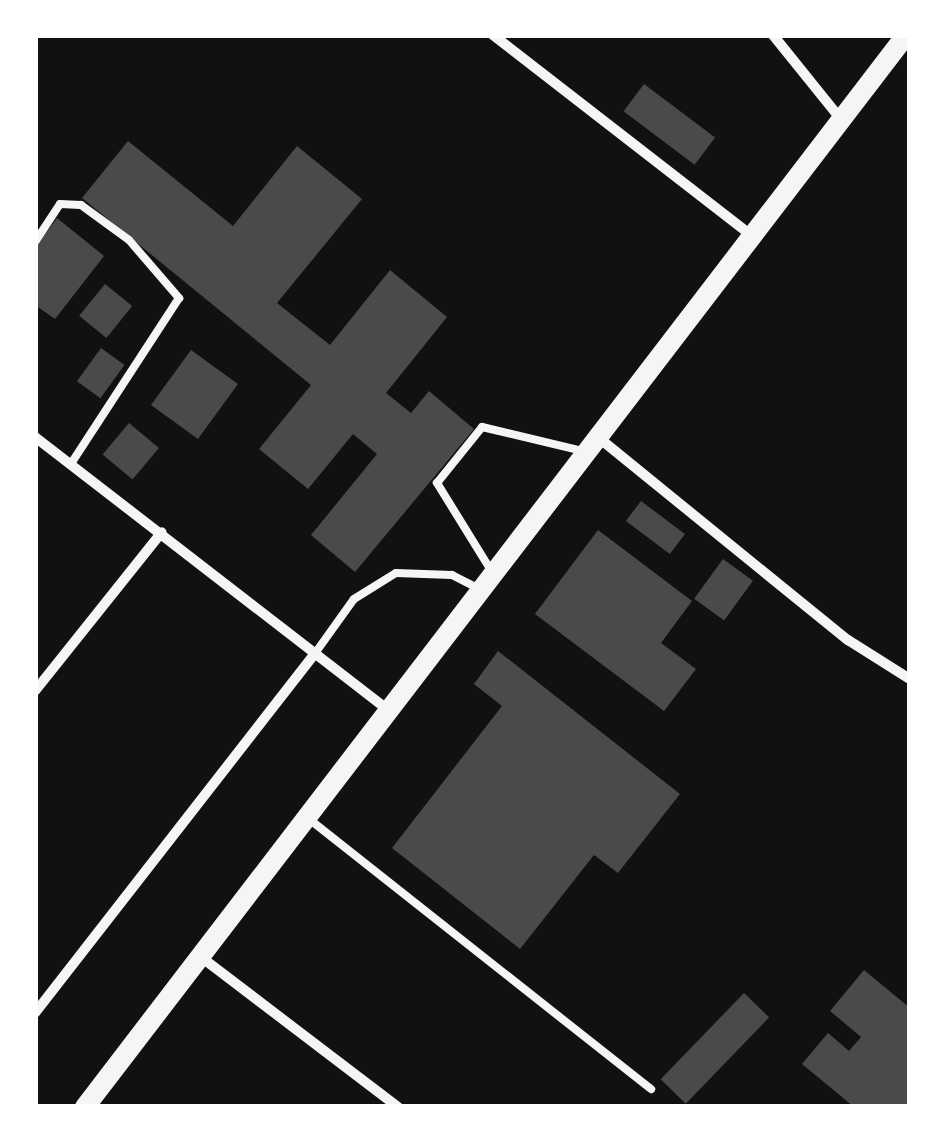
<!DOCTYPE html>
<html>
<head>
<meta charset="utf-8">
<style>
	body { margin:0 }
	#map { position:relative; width:945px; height:1142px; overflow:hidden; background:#111; font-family:"Fira Sans Condensed",sans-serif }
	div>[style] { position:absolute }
	.building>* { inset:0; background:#4a4a4a; transform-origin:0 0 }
	.service>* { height:8px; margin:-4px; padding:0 4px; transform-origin:4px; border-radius:4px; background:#f5f5f5 }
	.minor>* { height:10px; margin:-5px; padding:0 5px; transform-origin:5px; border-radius:5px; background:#f5f5f5 }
	.secondary>* { height:20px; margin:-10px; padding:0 10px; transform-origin:10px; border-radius:10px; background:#f5f5f5 }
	span { translate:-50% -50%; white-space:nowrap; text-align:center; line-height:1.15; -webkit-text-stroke:10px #fff; paint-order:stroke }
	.frame { position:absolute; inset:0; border:38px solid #fff; pointer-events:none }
</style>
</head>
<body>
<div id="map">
	<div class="building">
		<i style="left:644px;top:84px;width:89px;height:34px;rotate:37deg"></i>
		<i style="clip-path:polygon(128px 141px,233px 226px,297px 146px,362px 199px,277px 303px,330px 345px,390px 270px,447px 317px,386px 393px,411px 413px,429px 391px,474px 429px,355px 572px,311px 535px,377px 454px,353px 434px,308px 489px,259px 449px,311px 385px,82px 198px)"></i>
		<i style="clip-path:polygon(57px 218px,104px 256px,55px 319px,35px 305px,35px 248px)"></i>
		<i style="left:105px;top:284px;width:35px;height:41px;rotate:39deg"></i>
		<i style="left:101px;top:348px;width:29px;height:41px;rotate:36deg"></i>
		<i style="left:191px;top:350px;width:58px;height:68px;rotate:36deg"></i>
		<i style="left:129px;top:423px;width:39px;height:41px;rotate:40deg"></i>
		<i style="left:641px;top:501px;width:55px;height:25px;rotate:37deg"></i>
		<i style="clip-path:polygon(598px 530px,692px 601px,661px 643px,696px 669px,664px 711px,535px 614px)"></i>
		<i style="left:723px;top:559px;width:37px;height:49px;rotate:36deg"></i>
		<i style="clip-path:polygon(498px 651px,680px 794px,618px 873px,594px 855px,520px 949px,392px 848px,502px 706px,474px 684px)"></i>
		<i style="clip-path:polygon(864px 970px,910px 1008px,910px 1107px,854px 1107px,802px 1064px,828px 1033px,849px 1051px,861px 1037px,830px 1011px)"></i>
		<i style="left:744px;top:993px;width:35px;height:120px;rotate:44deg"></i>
	</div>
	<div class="service">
		<i style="left:35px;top:242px;width:45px;rotate:-56.7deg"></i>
		<i style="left:60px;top:204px;width:21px;rotate:3deg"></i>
		<i style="left:81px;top:205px;width:59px;rotate:36.1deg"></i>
		<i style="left:129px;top:240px;width:77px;rotate:49.2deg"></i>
		<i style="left:179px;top:298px;width:196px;rotate:123.1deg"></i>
		<i style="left:492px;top:572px;width:105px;rotate:-121.7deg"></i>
		<i style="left:437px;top:483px;width:72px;rotate:-51.2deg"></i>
		<i style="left:482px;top:427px;width:104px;rotate:13.4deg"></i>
		<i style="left:316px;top:652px;width:65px;rotate:-54.4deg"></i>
		<i style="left:354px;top:599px;width:49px;rotate:-31.8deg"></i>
		<i style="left:396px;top:573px;width:56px;rotate:2deg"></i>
		<i style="left:452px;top:575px;width:30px;rotate:27deg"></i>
		<i style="left:309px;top:819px;width:436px;rotate:38.3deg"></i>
	</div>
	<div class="minor">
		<i style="left:493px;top:35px;width:328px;rotate:37.8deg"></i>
		<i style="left:773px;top:35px;width:107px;rotate:51.1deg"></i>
		<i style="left:35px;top:437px;width:450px;rotate:37.7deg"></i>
		<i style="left:599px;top:438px;width:321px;rotate:39.1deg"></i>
		<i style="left:848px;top:640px;width:73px;rotate:32.2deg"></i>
		<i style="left:35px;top:691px;width:203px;rotate:-51.4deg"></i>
		<i style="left:201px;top:957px;width:248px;rotate:37.3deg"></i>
		<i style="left:35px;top:1013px;width:457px;rotate:-52.1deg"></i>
	</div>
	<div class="secondary">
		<i style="left:85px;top:1107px;width:1350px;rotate:-52.55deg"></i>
	</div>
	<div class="frame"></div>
</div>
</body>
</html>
